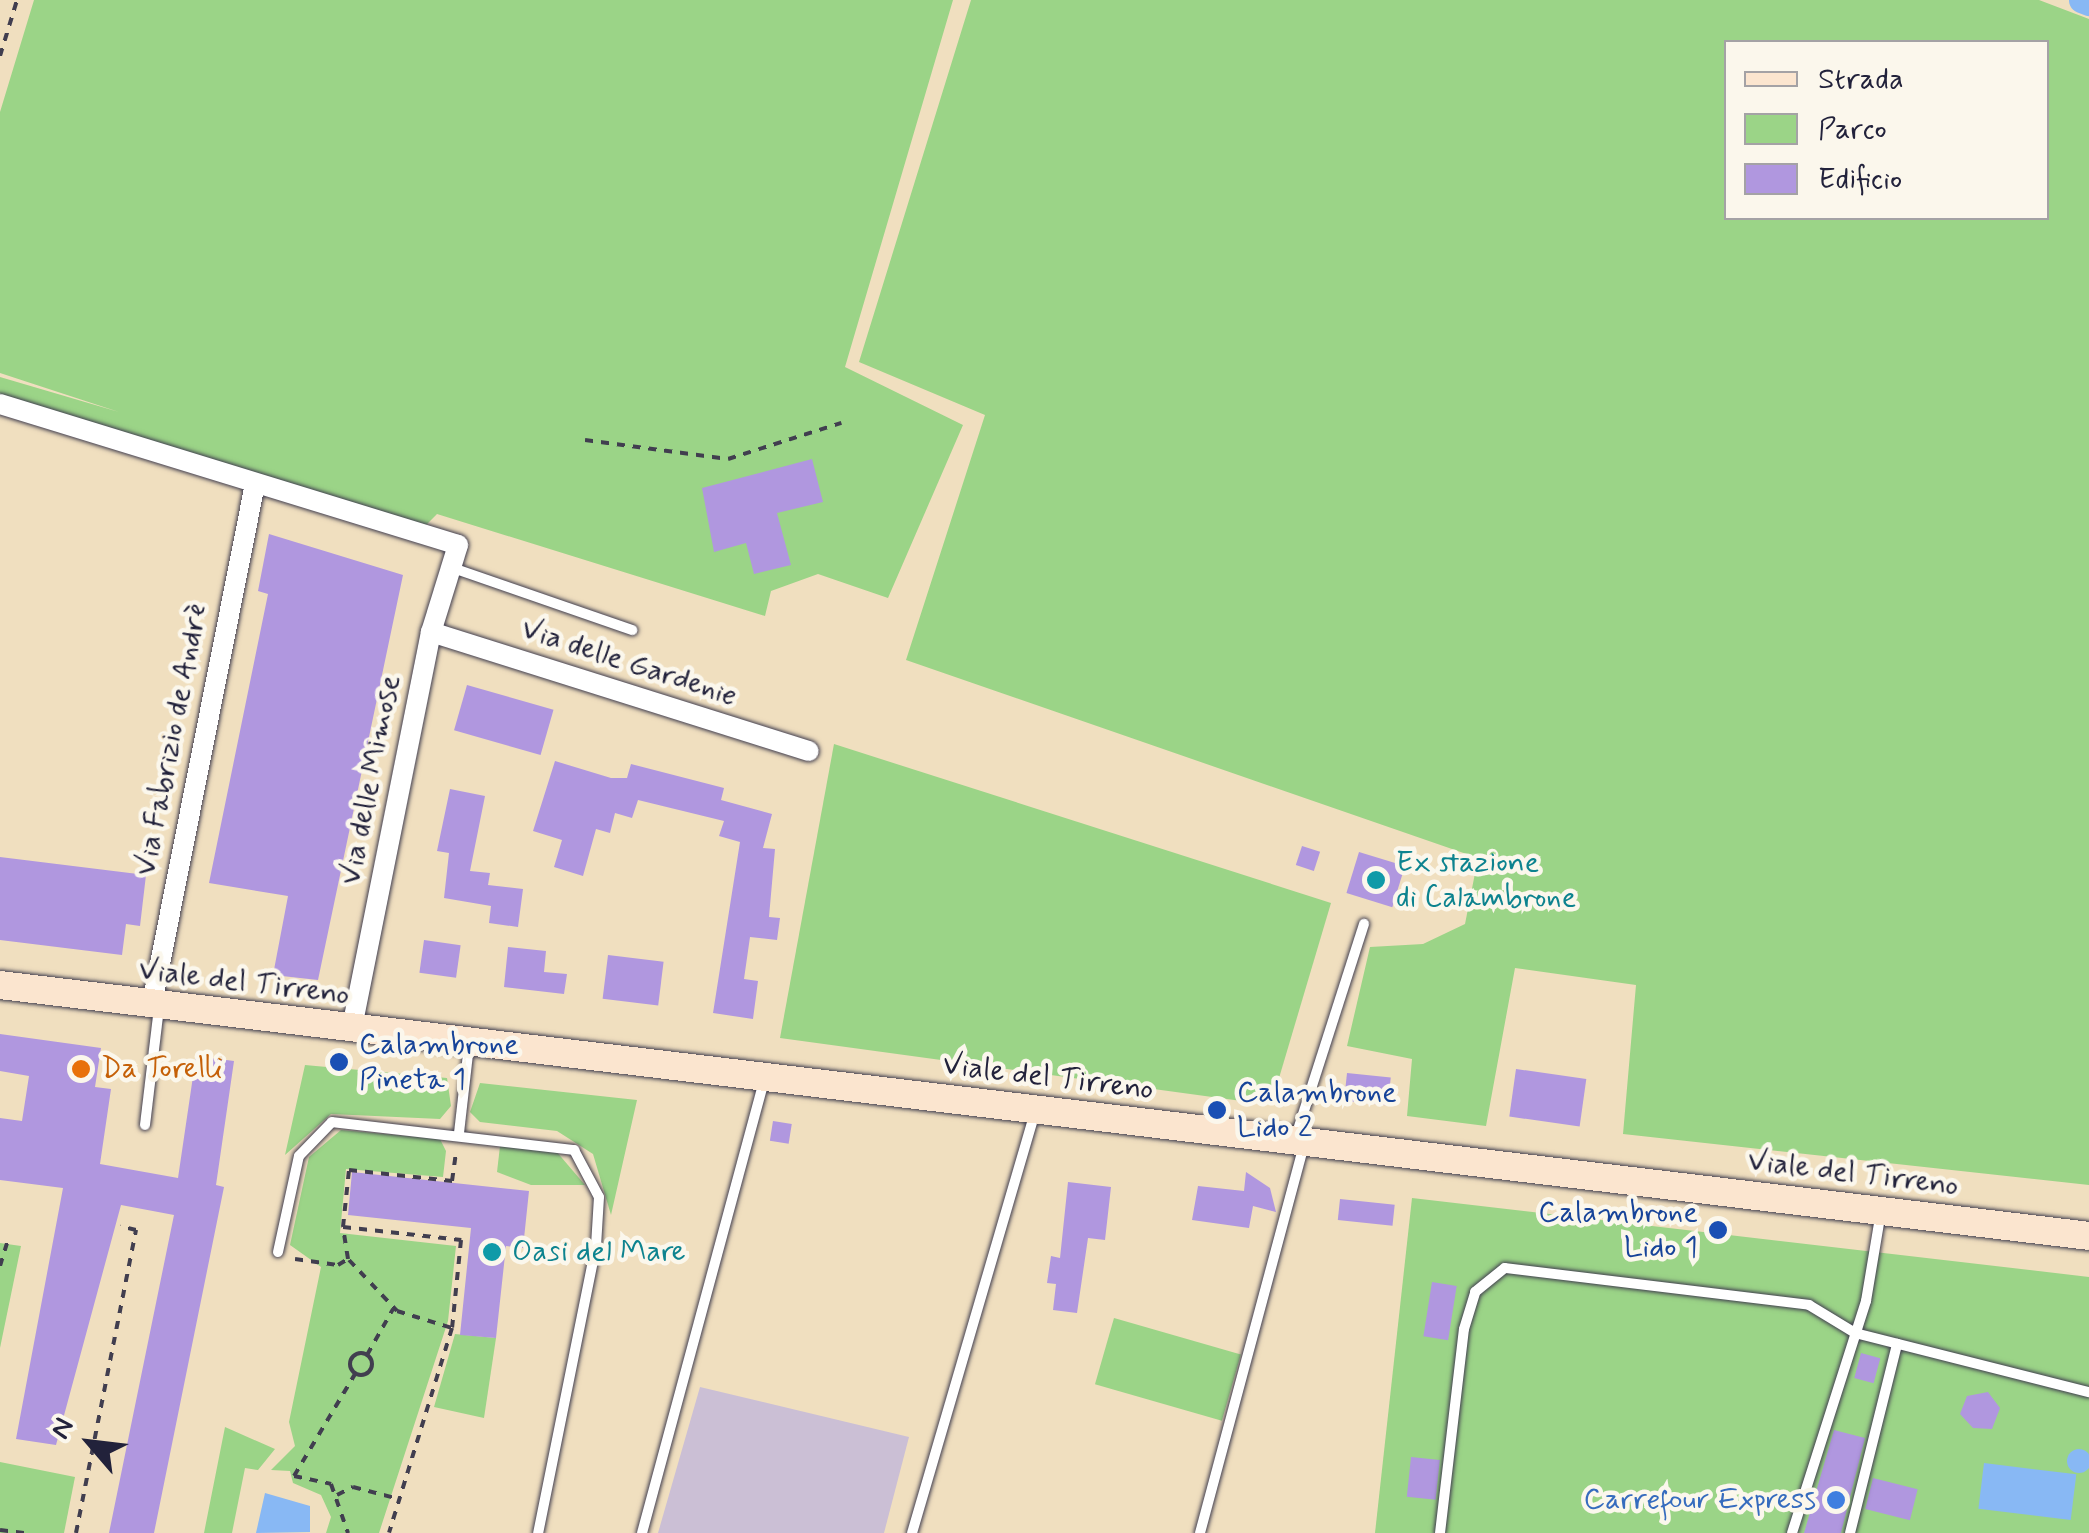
<!DOCTYPE html>
<html>
<head>
<meta charset="utf-8">
<style>
	body { margin:0 }
	#map { position:relative; width:2089px; height:1533px; overflow:hidden; background:#f0dfbf; font-family:Mynerve,sans-serif }
	div>[style] { position:absolute }
	.industrial>* { inset:0; background:#cbbfd5 }
	.green>* { inset:0; background:#9bd487; transform-origin:0 0 }
	.water>* { inset:0; background:#88b8f4; transform-origin:0 0 }
	.round { border-radius:50% }
	.canal>* { height:25px; margin:-12.5px; padding:0 12.5px; transform-origin:12.5px; border-radius:12.5px; background:#88b8f4 }
	.building>* { inset:0; background:#b097df; transform-origin:0 0 }
	.path>* { height:4px; margin-top:-2px; transform-origin:0; background:repeating-linear-gradient(90deg,#413e4f 0 8px,transparent 0 16px) }
	.path>.ring { margin:-2px; padding:0; box-sizing:content-box; background:none; border:4px solid #413e4f; border-radius:50% }
	.roads { filter:drop-shadow(0 0 2px #413e4f) drop-shadow(0 0 2px #413e4f) }
	.lane>* { height:10px; margin:-5px; padding:0 5px; transform-origin:5px; border-radius:5px; background:#fff }
	.street>* { height:20px; margin:-10px; padding:0 10px; transform-origin:10px; border-radius:10px; background:#fff }
	.secondary>* { height:28px; margin:-14px; padding:0 14px; transform-origin:14px; border-radius:14px; background:#fbe5cf }
	.dots>* { width:28px; height:28px; translate:-50% -50%; box-sizing:border-box; border:5px solid #fbf7ec; border-radius:50% }
	span { translate:-50% -50%; white-space:nowrap; text-align:center; line-height:1.15; -webkit-text-stroke:9px #fbf7ec; paint-order:stroke }
	.street-label { font-size:30px; color:#22223b }
	.culture-label { font-size:30px; color:#0d838f }
	.left { translate:0 -50%; text-align:left }
	.transit-label { font-size:30px; color:#164399 }
	.right { translate:-100% -50%; text-align:right }
	.food-label { font-size:30px; color:#c56008 }
	.shop-label { font-size:30px; color:#366cbe }
	.legend { position:absolute; left:1724px; top:40px; width:325px; height:180px; box-sizing:border-box; background:#fbf7ec; border:2px solid #a4a2a5; margin:0; padding:12px 18px; list-style:none; font-size:30px; color:#22223b }
	.legend li { display:flex; align-items:center; gap:20px; height:50px }
	.legend b { width:50px; border:2px solid #a4a2a5 }
	.north { position:absolute; left:40px; top:1393px; width:100px; height:100px; -webkit-text-stroke:8px #fbf7ec; paint-order:stroke; rotate:298deg; font-size:28px; font-weight:700; line-height:40px; text-align:center; color:#22223b }
	.north::after { content:''; display:block; margin:auto; width:35px; height:45px; background:#22223b; clip-path:polygon(50% 0,100% 100%,50% 72%,0 100%) }
</style>
</head>
<body>
<div id="map">
	<div class="industrial">
		<i style="clip-path:polygon(700px 1387px,909px 1437px,884px 1533px,658px 1533px)"></i>
	</div>
	<div class="green">
		<i style="clip-path:polygon(34px 0,953px 0,845px 367px,963px 425px,888px 598px,818px 574px,771px 591px,765px 616px,437px 514px,422px 529px,0 397px,0 377px,119px 412px,0 373px,0 112px)"></i>
		<i style="clip-path:polygon(evenodd,971px 0,2039px 0,2089px 19px,2089px 1185px,1623px 1134px,1636px 985px,1515px 968px,1486px 1126px,1407px 1116px,1412px 1059px,1347px 1046px,1370px 947px,1423px 944px,1465px 924px,1478px 858px,906px 660px,985px 415px,859px 362px,971px 0,1726px 42px,2046px 42px,2046px 218px,1726px 218px,1726px 42px)"></i>
		<i style="clip-path:polygon(834px 744px,1331px 903px,1271px 1105px,780px 1038px)"></i>
		<i style="clip-path:polygon(305px 1065px,447px 1078px,451px 1106px,440px 1119px,331px 1114px,285px 1155px)"></i>
		<i style="clip-path:polygon(480px 1083px,637px 1100px,611px 1215px,593px 1154px,557px 1131px,480px 1122px,470px 1112px)"></i>
		<i style="clip-path:polygon(341px 1130px,440px 1139px,446px 1151px,443px 1177px,346px 1169px,340px 1233px,456px 1246px,448px 1321px,379px 1533px,326px 1533px,331px 1517px,321px 1495px,293px 1483px,290px 1471px,271px 1470px,295px 1446px,289px 1422px,321px 1267px,290px 1245px,309px 1157px)"></i>
		<i style="clip-path:polygon(500px 1146px,556px 1151px,585px 1185px,531px 1185px,497px 1172px)"></i>
		<i style="clip-path:polygon(1412px 1198px,2089px 1277px,2089px 1533px,1375px 1533px)"></i>
		<i style="clip-path:polygon(0 1243px,21px 1246px,0 1348px)"></i>
		<i style="left:1114px;top:1318px;width:132px;height:69px;rotate:16deg"></i>
		<i style="clip-path:polygon(455px 1334px,496px 1338px,484px 1418px,434px 1407px)"></i>
		<i style="clip-path:polygon(225px 1427px,275px 1449px,258px 1470px,245px 1468px,232px 1533px,204px 1533px)"></i>
		<i style="clip-path:polygon(0 1462px,75px 1477px,64px 1533px,0 1533px)"></i>
	</div>
	<div class="water">
		<i class="round" style="left:2067px;top:1449px;width:24px;height:24px"></i>
		<i style="left:1984px;top:1463px;width:93px;height:46px;rotate:7deg"></i>
		<i style="clip-path:polygon(265px 1493px,310px 1506px,310px 1532px,256px 1533px)"></i>
	</div>
	<div class="canal">
		<i style="left:2081px;top:0;width:9px;rotate:21deg"></i>
	</div>
	<div class="building">
		<i style="clip-path:polygon(812px 459px,823px 502px,777px 513px,791px 565px,754px 574px,746px 543px,714px 552px,702px 488px)"></i>
		<i style="clip-path:polygon(269px 534px,403px 575px,318px 980px,273px 975px,288px 896px,209px 883px,268px 594px,258px 591px)"></i>
		<i style="left:467px;top:685px;width:90px;height:47px;rotate:16deg"></i>
		<i style="clip-path:polygon(555px 761px,611px 778px,627px 778px,631px 764px,724px 788px,721px 800px,772px 814px,763px 848px,775px 849px,769px 917px,780px 918px,777px 940px,750px 937px,744px 979px,758px 981px,753px 1019px,713px 1013px,740px 842px,719px 836px,724px 821px,638px 800px,632px 818px,615px 813px,610px 833px,596px 829px,583px 876px,554px 867px,562px 840px,533px 831px)"></i>
		<i style="clip-path:polygon(450px 789px,485px 796px,470px 871px,490px 873px,488px 885px,523px 889px,518px 927px,489px 923px,491px 906px,444px 898px,449px 853px,437px 851px)"></i>
		<i style="left:1302px;top:846px;width:19px;height:20px;rotate:18deg"></i>
		<i style="left:1359px;top:852px;width:48px;height:43px;rotate:17deg"></i>
		<i style="clip-path:polygon(0 857px,146px 875px,140px 926px,126px 924px,122px 955px,0 940px)"></i>
		<i style="left:424px;top:940px;width:37px;height:33px;rotate:8deg"></i>
		<i style="clip-path:polygon(508px 947px,546px 951px,544px 972px,567px 974px,564px 994px,504px 987px)"></i>
		<i style="left:608px;top:955px;width:56px;height:44px;rotate:7deg"></i>
		<i style="clip-path:polygon(0 1034px,101px 1048px,95px 1087px,111px 1089px,100px 1164px,178px 1178px,196px 1056px,234px 1061px,216px 1185px,224px 1187px,154px 1533px,109px 1533px,174px 1215px,121px 1205px,56px 1445px,16px 1439px,63px 1188px,0 1180px,0 1118px,22px 1121px,29px 1076px,0 1071px)"></i>
		<i style="left:1516px;top:1069px;width:71px;height:48px;rotate:8deg"></i>
		<i style="left:1347px;top:1073px;width:44px;height:28px;rotate:6deg"></i>
		<i style="left:773px;top:1121px;width:19px;height:20px;rotate:9deg"></i>
		<i style="clip-path:polygon(352px 1172px,529px 1191px,523px 1248px,506px 1246px,496px 1338px,460px 1335px,471px 1228px,348px 1215px)"></i>
		<i style="clip-path:polygon(1246px 1172px,1270px 1188px,1276px 1212px,1253px 1206px,1249px 1228px,1192px 1220px,1198px 1186px,1244px 1191px)"></i>
		<i style="clip-path:polygon(1068px 1182px,1111px 1187px,1105px 1240px,1088px 1238px,1077px 1313px,1053px 1310px,1056px 1284px,1047px 1283px,1051px 1256px,1060px 1258px)"></i>
		<i style="left:1340px;top:1199px;width:55px;height:21px;rotate:6deg"></i>
		<i style="left:1432px;top:1282px;width:25px;height:55px;rotate:9deg"></i>
		<i style="left:1861px;top:1353px;width:20px;height:26px;rotate:15deg"></i>
		<i style="clip-path:polygon(1988px 1392px,2000px 1408px,1992px 1429px,1973px 1428px,1960px 1414px,1967px 1396px)"></i>
		<i style="clip-path:polygon(1834px 1430px,1865px 1438px,1841px 1533px,1804px 1533px)"></i>
		<i style="left:1411px;top:1457px;width:29px;height:40px;rotate:6deg"></i>
		<i style="left:1873px;top:1478px;width:46px;height:32px;rotate:14deg"></i>
	</div>
	<div class="path">
		<i style="left:0;top:56px;width:59px;rotate:-73.1deg"></i>
		<i style="left:585px;top:440px;width:144px;rotate:7.6deg"></i>
		<i style="left:728px;top:459px;width:119px;rotate:-17.7deg"></i>
		<i style="left:343px;top:1227px;width:57px;rotate:-84deg"></i>
		<i style="left:349px;top:1170px;width:104px;rotate:6.1deg"></i>
		<i style="left:452px;top:1181px;width:29px;rotate:-82deg"></i>
		<i style="left:295px;top:1259px;width:43px;rotate:7.9deg"></i>
		<i style="left:338px;top:1265px;width:12px;rotate:-31deg"></i>
		<i style="left:348px;top:1259px;width:32px;rotate:-99deg"></i>
		<i style="left:343px;top:1227px;width:119px;rotate:6.3deg"></i>
		<i style="left:461px;top:1240px;width:88px;rotate:95.8deg"></i>
		<i style="left:452px;top:1328px;width:214px;rotate:107.1deg"></i>
		<i style="left:349px;top:1260px;width:70px;rotate:46.7deg"></i>
		<i style="left:397px;top:1311px;width:58px;rotate:17.2deg"></i>
		<i style="left:0;top:1266px;width:27px;rotate:-73deg"></i>
		<i class="ring" style="left:350px;top:1353px;width:18px;height:18px"></i>
		<i style="left:367px;top:1355px;width:53px;rotate:-60.5deg"></i>
		<i style="left:294px;top:1476px;width:119px;rotate:-59.1deg"></i>
		<i style="left:294px;top:1476px;width:38px;rotate:12deg"></i>
		<i style="left:331px;top:1484px;width:52px;rotate:70.9deg"></i>
		<i style="left:337px;top:1495px;width:18px;rotate:-27deg"></i>
		<i style="left:353px;top:1487px;width:48px;rotate:14.6deg"></i>
		<i style="left:0;top:1530px;width:26px;rotate:7deg"></i>
		<i style="left:76px;top:1533px;width:309px;rotate:-78.8deg"></i>
		<i style="left:136px;top:1230px;width:16px;rotate:-166deg"></i>
	</div>
	<div class="roads">
		<div class="lane">
			<i style="left:450px;top:567px;width:193px;rotate:19.1deg"></i>
			<i style="left:145px;top:1125px;width:119px;rotate:-83.2deg"></i>
			<i style="left:459px;top:1133px;width:89px;rotate:-83.5deg"></i>
			<i style="left:1295px;top:1139px;width:226px;rotate:-72.2deg"></i>
			<i style="left:278px;top:1252px;width:98px;rotate:-77.7deg"></i>
			<i style="left:299px;top:1156px;width:47px;rotate:-45.9deg"></i>
			<i style="left:332px;top:1122px;width:244px;rotate:6.6deg"></i>
			<i style="left:574px;top:1150px;width:53px;rotate:62deg"></i>
			<i style="left:599px;top:1197px;width:49px;rotate:93.5deg"></i>
			<i style="left:596px;top:1246px;width:293px;rotate:101.4deg"></i>
			<i style="left:642px;top:1533px;width:471px;rotate:-74.9deg"></i>
			<i style="left:912px;top:1533px;width:441px;rotate:-73.7deg"></i>
			<i style="left:1200px;top:1533px;width:405px;rotate:-75deg"></i>
			<i style="left:1440px;top:1533px;width:205px;rotate:-83.3deg"></i>
			<i style="left:1464px;top:1329px;width:39px;rotate:-73deg"></i>
			<i style="left:1475px;top:1292px;width:38px;rotate:-39deg"></i>
			<i style="left:1505px;top:1268px;width:306px;rotate:6.9deg"></i>
			<i style="left:1809px;top:1305px;width:54px;rotate:31.3deg"></i>
			<i style="left:1855px;top:1333px;width:241px;rotate:14.2deg"></i>
			<i style="left:1792px;top:1533px;width:244px;rotate:-72.3deg"></i>
			<i style="left:1866px;top:1301px;width:91px;rotate:-80.5deg"></i>
			<i style="left:1850px;top:1533px;width:195px;rotate:-76deg"></i>
		</div>
		<div class="street">
			<i style="left:0;top:404px;width:479px;rotate:17.1deg"></i>
			<i style="left:458px;top:545px;width:91px;rotate:107.2deg"></i>
			<i style="left:431px;top:632px;width:405px;rotate:101.3deg"></i>
			<i style="left:431px;top:632px;width:396px;rotate:17.5deg"></i>
			<i style="left:152px;top:1004px;width:525px;rotate:-78.8deg"></i>
		</div>
		<div class="secondary">
			<i style="left:0;top:985px;width:2104px;rotate:6.85deg"></i>
		</div>
	</div>
	<div class="dots">
		<i style="left:1376px;top:880px;background:#0f9aa8"></i>
		<i style="left:339px;top:1062px;background:#1a4fb4"></i>
		<i style="left:81px;top:1069px;background:#e8710a"></i>
		<i style="left:1217px;top:1110px;background:#1a4fb4"></i>
		<i style="left:1718px;top:1230px;background:#1a4fb4"></i>
		<i style="left:492px;top:1252px;background:#0f9aa8"></i>
		<i style="left:1836px;top:1500px;background:#3f7fe0"></i>
	</div>
	<div class="street-label">
		<span style="left:629px;top:663px;rotate:18deg">Via delle Gardenie</span>
		<span style="left:172px;top:740px;rotate:-79deg">Via Fabrizio de Andrè</span>
		<span style="left:371px;top:780px;rotate:-79deg">Via delle Mimose</span>
		<span style="left:244px;top:983px;rotate:7deg">Viale del Tirreno</span>
		<span style="left:1048px;top:1078px;rotate:7deg">Viale del Tirreno</span>
		<span style="left:1853px;top:1174px;rotate:7deg">Viale del Tirreno</span>
	</div>
	<div class="culture-label">
		<span class="left" style="left:1396px;top:880px">Ex stazione<br>di Calambrone</span>
		<span class="left" style="left:512px;top:1252px">Oasi del Mare</span>
	</div>
	<div class="transit-label">
		<span class="left" style="left:359px;top:1062px">Calambrone<br>Pineta 1</span>
		<span class="left" style="left:1237px;top:1110px">Calambrone<br>Lido 2</span>
		<span class="right" style="left:1698px;top:1230px">Calambrone<br>Lido 1</span>
	</div>
	<div class="food-label">
		<span class="left" style="left:101px;top:1069px">Da Torelli</span>
	</div>
	<div class="shop-label">
		<span class="right" style="left:1816px;top:1500px">Carrefour Express</span>
	</div>
	<ul class="legend">
	<li><b style="height:12px;background:#fbe5cf"></b>Strada</li>
	<li><b style="height:28px;background:#9bd487"></b>Parco</li>
	<li><b style="height:28px;background:#b097df"></b>Edificio</li>
	</ul>
	<div class="north">N</div>
</div>
</body>
</html>
